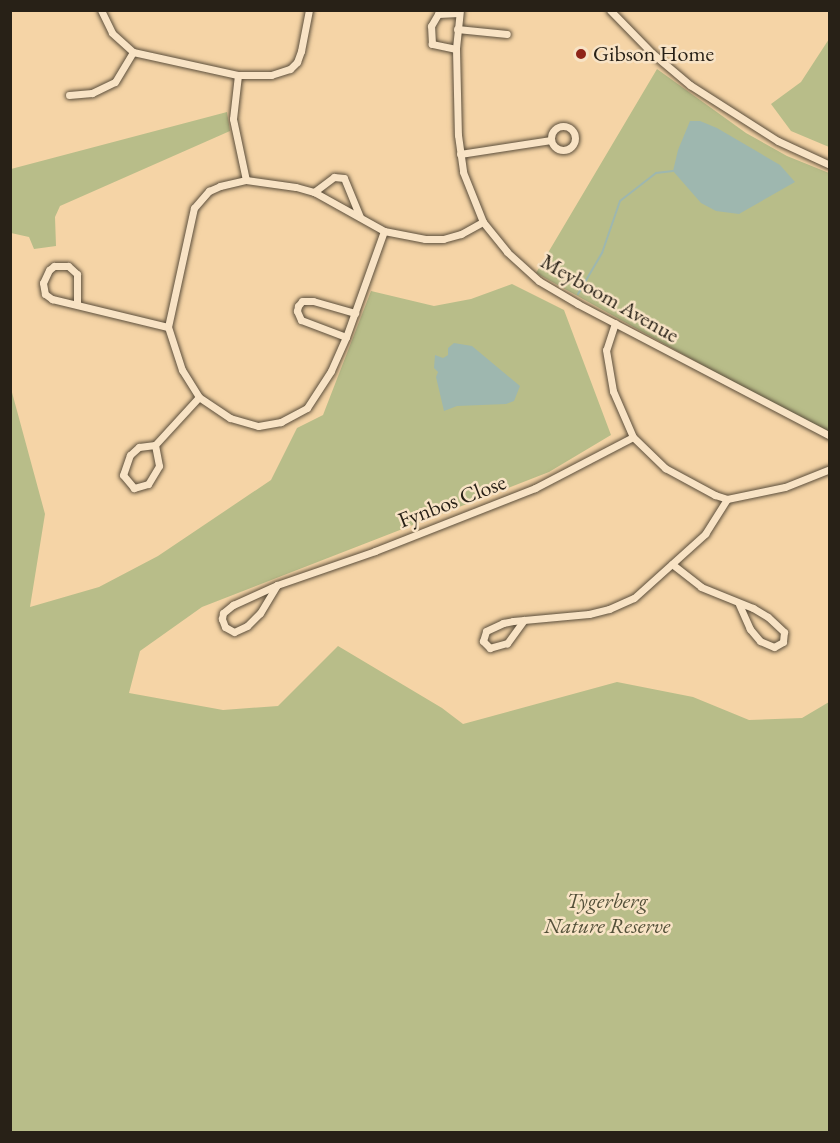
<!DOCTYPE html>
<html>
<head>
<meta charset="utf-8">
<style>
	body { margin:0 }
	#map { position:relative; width:840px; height:1143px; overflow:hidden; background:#f5d4a6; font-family:"EB Garamond",serif }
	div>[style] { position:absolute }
	.green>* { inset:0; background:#b8bd89 }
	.water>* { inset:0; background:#9eb7af }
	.stream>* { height:2px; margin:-1px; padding:0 1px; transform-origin:1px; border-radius:1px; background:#9eb7af }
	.roads { filter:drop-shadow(0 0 2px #5b4e3b) drop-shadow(0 0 2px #5b4e3b) }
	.street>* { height:7px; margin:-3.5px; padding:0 3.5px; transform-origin:3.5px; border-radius:3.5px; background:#f8e3c5 }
	.street>.ring { margin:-3.5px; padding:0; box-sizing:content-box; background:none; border:7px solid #f8e3c5; border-radius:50% }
	.dots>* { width:16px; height:16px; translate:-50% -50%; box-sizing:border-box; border:3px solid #f8e3c5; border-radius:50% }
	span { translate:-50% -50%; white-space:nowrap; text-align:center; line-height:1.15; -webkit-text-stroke:5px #f8e3c5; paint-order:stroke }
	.poi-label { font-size:22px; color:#282117 }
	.left { translate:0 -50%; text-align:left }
	.street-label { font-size:22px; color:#282117 }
	.park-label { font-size:22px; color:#535039; font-style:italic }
	.frame { position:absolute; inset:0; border:12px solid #282117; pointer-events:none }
</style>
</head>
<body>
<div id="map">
	<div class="green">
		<i style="clip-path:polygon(829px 39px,829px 147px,791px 131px,771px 104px,801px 82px)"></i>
		<i style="clip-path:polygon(657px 69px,746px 133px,787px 156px,829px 173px,829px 432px,798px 418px,536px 273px)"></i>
		<i style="clip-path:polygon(227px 112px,230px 131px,60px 206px,55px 217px,56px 246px,34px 249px,29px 237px,11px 233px,11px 169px)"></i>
		<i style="clip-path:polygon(512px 284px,564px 310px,611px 435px,549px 472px,202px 607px,140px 651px,129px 693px,223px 710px,278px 706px,338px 646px,442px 708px,463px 724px,617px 682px,693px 697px,749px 720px,802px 718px,829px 702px,829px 1132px,11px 1132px,10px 385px,45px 514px,30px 607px,99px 587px,158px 556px,271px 480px,297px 428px,323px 415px,371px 291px,434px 306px,471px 299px)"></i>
	</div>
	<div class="water">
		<i style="clip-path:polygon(690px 121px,700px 121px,717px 128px,780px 165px,795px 182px,739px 214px,716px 211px,701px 203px,673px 171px,678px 150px)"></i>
		<i style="clip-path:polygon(454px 343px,472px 346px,520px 386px,514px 401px,506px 404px,457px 406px,444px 411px,436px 377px,438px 372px,434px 368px,435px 355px,443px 358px,448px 355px,448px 348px)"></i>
	</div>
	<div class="stream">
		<i style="left:578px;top:294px;width:48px;rotate:-59.7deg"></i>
		<i style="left:602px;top:253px;width:55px;rotate:-70.9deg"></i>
		<i style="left:620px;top:201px;width:46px;rotate:-37.9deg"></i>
		<i style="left:656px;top:173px;width:17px;rotate:-7deg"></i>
	</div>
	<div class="roads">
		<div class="street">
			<i style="left:101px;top:10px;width:25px;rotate:64deg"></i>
			<i style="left:112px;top:33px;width:28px;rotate:42deg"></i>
			<i style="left:133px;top:52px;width:107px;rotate:12.4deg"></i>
			<i style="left:238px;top:75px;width:33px"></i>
			<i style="left:271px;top:75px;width:20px;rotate:-18deg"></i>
			<i style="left:290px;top:69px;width:10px;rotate:-45deg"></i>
			<i style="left:297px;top:62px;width:12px;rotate:-70deg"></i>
			<i style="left:301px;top:51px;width:42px;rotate:-79deg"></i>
			<i style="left:460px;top:10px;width:39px;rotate:96deg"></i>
			<i style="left:456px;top:49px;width:86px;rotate:88.7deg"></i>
			<i style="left:458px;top:135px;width:37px;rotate:82deg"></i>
			<i style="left:463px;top:172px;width:54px;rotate:68.2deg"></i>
			<i style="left:483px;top:222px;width:38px;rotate:51deg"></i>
			<i style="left:507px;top:252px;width:43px;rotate:42.2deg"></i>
			<i style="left:539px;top:281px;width:45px;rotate:30.5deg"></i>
			<i style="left:578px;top:304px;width:284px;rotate:27.6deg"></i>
			<i style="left:610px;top:10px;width:60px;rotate:45.7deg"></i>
			<i style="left:652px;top:53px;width:50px;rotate:40.1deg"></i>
			<i style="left:690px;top:85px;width:104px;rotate:32.5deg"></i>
			<i style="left:778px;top:141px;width:57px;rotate:24.8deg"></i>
			<i style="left:457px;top:29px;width:50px;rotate:5.7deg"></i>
			<i style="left:456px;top:49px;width:25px;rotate:-168deg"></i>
			<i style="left:432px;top:44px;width:18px;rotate:-93deg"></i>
			<i style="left:431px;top:26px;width:14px;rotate:-60deg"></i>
			<i style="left:438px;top:14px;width:21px;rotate:-3deg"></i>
			<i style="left:238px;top:75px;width:44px;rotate:96.5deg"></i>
			<i style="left:233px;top:119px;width:62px;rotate:78deg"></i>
			<i style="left:69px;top:95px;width:23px;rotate:-5deg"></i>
			<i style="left:92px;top:93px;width:25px;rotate:-26deg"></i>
			<i style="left:115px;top:82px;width:35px;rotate:-59deg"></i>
			<i class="ring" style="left:551px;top:126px;width:17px;height:17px"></i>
			<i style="left:460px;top:154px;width:92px;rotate:-8.7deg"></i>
			<i style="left:314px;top:192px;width:25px;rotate:-37deg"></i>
			<i style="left:334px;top:177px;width:10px;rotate:6deg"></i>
			<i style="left:344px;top:178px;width:42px;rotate:67.7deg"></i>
			<i style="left:384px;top:231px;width:113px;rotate:109.7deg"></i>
			<i style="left:346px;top:337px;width:37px;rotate:114deg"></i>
			<i style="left:331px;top:371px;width:44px;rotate:123deg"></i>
			<i style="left:307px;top:408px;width:30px;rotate:152deg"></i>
			<i style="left:281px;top:422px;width:23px;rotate:170deg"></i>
			<i style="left:258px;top:426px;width:29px;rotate:-164deg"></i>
			<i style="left:230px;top:418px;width:37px;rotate:-146deg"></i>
			<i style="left:199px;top:397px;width:32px;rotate:-122deg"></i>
			<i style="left:182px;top:370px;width:45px;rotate:-108deg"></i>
			<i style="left:168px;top:327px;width:122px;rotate:-77.7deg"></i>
			<i style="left:194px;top:208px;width:23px;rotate:-49deg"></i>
			<i style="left:209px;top:191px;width:12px;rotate:-24deg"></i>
			<i style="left:220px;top:186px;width:27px;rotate:-13deg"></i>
			<i style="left:246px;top:180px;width:50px;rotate:8deg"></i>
			<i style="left:296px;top:187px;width:19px;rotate:16deg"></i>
			<i style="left:314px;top:192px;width:80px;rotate:29.1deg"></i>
			<i style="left:384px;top:231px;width:42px;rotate:11deg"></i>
			<i style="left:425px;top:239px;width:18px"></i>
			<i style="left:443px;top:239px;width:19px;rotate:-16deg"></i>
			<i style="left:461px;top:234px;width:25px;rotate:-29deg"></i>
			<i style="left:77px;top:304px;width:30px;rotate:-90deg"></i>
			<i style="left:77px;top:274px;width:12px;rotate:-138deg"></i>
			<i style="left:68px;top:266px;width:14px;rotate:180deg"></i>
			<i style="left:54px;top:266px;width:6px;rotate:141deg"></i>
			<i style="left:49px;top:270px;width:14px;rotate:115deg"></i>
			<i style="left:43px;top:283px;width:11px;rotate:80deg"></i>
			<i style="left:45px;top:294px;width:9px;rotate:36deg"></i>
			<i style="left:52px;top:299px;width:119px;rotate:13.6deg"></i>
			<i style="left:615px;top:323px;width:28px;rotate:108deg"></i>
			<i style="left:606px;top:350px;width:42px;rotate:80.3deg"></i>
			<i style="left:613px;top:391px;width:50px;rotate:66.5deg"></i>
			<i style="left:633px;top:437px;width:45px;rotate:44.1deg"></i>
			<i style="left:665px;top:468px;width:57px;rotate:28.4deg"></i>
			<i style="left:715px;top:495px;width:13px;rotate:18deg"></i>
			<i style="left:727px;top:499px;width:59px;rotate:-11.7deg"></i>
			<i style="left:785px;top:487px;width:48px;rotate:-21.8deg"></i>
			<i style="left:346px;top:337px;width:48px;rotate:-159.3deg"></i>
			<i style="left:301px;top:320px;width:10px;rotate:-114deg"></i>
			<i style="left:297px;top:311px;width:5px;rotate:-79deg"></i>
			<i style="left:298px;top:306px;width:6px;rotate:-51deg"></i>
			<i style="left:302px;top:301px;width:11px"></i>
			<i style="left:313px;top:301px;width:44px;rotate:15.9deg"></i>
			<i style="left:155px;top:445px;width:21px;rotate:79deg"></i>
			<i style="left:159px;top:466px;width:21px;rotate:121deg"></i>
			<i style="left:148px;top:484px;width:15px;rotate:164deg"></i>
			<i style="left:134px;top:488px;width:17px;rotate:-130deg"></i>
			<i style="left:123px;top:475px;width:21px;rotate:-71deg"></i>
			<i style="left:130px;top:455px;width:12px;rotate:-42deg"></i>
			<i style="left:139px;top:447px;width:16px;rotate:-7deg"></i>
			<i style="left:155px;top:445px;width:65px;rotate:-47.5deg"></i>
			<i style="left:672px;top:564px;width:37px;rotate:38deg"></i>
			<i style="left:701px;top:587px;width:56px;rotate:22deg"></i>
			<i style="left:753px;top:608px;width:17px;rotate:31deg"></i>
			<i style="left:768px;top:617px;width:22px;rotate:43deg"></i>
			<i style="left:784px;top:632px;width:10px;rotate:96deg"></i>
			<i style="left:783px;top:642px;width:10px;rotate:151deg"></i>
			<i style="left:774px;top:647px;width:15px;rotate:-157deg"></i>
			<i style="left:760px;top:641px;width:16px;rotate:-130deg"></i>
			<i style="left:750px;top:629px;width:27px;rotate:-114deg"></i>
			<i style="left:277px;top:585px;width:33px;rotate:121deg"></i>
			<i style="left:260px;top:613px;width:18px;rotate:135deg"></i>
			<i style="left:247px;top:626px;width:14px;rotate:155deg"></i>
			<i style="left:234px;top:632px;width:10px;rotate:-151deg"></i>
			<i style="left:225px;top:627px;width:9px;rotate:-111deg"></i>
			<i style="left:222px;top:619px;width:6px;rotate:-81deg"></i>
			<i style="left:223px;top:613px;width:13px;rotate:-39deg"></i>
			<i style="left:233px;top:605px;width:48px;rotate:-24.4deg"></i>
			<i style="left:277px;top:585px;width:104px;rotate:-19.1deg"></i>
			<i style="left:375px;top:551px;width:172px;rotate:-21.5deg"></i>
			<i style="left:535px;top:488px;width:110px;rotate:-27.5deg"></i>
			<i style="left:524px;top:620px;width:29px;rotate:126deg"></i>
			<i style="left:507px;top:643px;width:18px;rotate:164deg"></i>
			<i style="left:490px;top:648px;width:10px;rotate:-135deg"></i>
			<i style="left:483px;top:641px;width:10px;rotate:-73deg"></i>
			<i style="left:486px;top:631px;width:19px;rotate:-25deg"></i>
			<i style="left:503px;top:623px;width:10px;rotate:-11deg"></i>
			<i style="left:513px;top:621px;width:76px;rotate:-5.3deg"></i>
			<i style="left:589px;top:614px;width:21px;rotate:-14deg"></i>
			<i style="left:609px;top:609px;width:27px;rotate:-24deg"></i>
			<i style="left:634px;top:598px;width:96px;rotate:-42deg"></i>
			<i style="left:705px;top:534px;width:41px;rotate:-57.8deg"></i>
		</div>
	</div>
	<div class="dots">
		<i style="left:581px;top:54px;background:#8f2418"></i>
	</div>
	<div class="poi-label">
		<span class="left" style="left:593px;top:54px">Gibson Home</span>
	</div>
	<div class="street-label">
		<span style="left:610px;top:298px;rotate:30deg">Meyboom Avenue</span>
		<span style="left:452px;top:501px;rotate:-21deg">Fynbos Close</span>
	</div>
	<div class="park-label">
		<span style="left:607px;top:913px">Tygerberg<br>Nature Reserve</span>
	</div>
	<div class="frame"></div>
</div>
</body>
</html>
